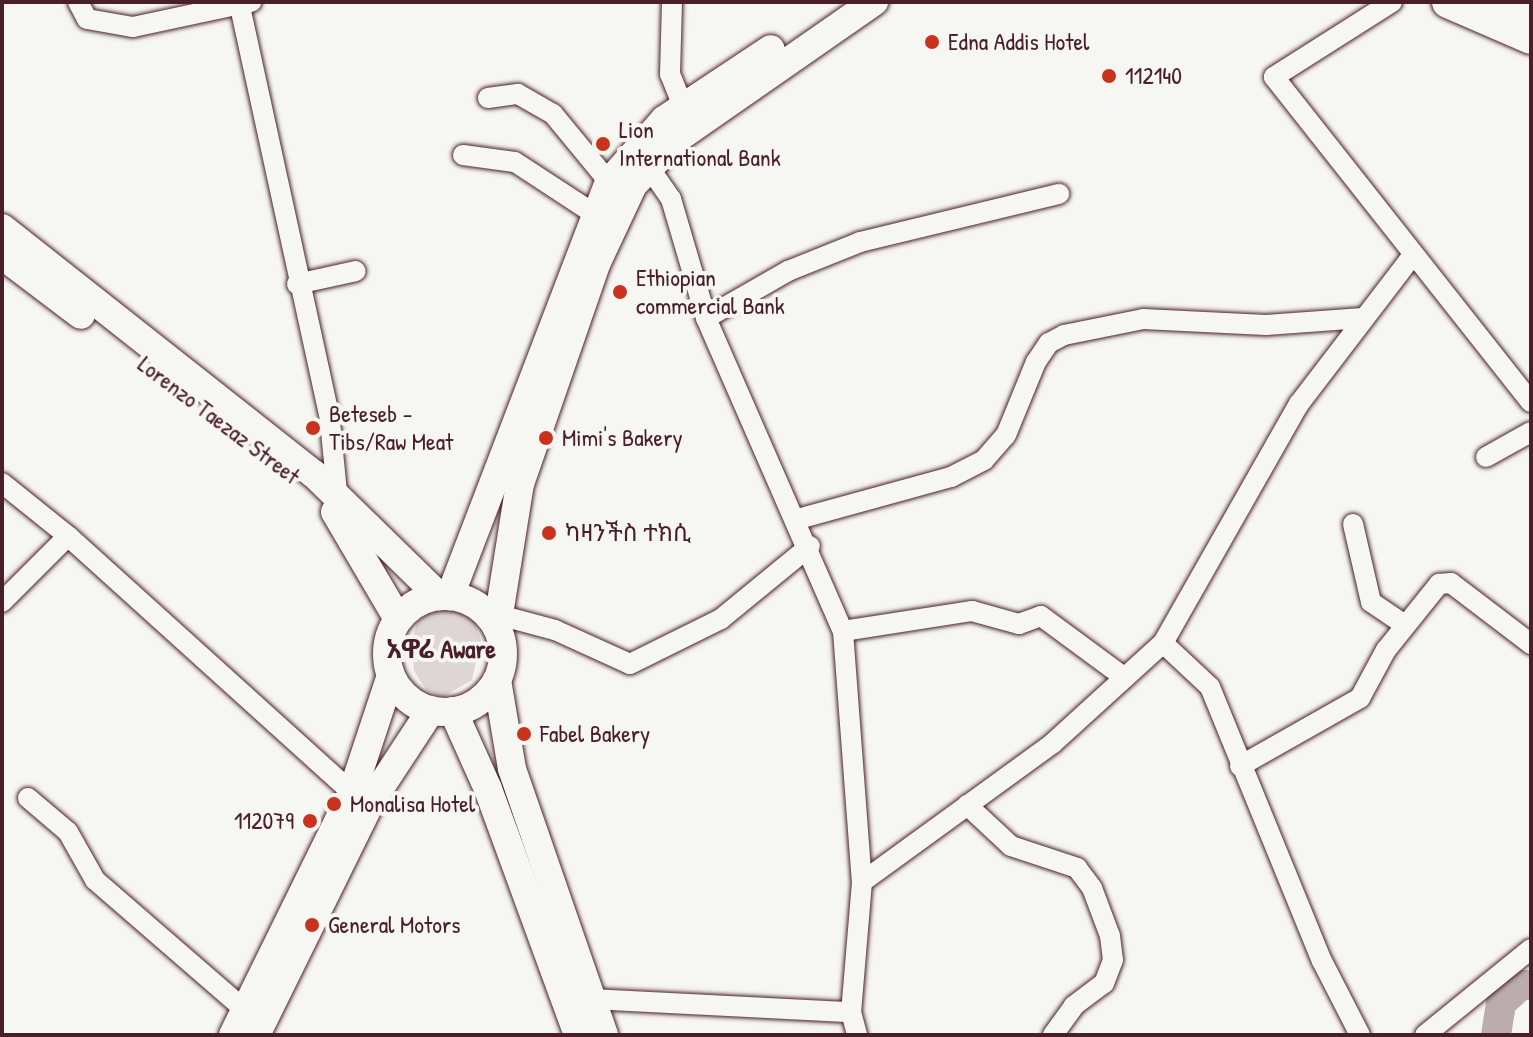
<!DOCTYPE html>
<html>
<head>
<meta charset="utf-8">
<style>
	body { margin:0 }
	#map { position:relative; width:1533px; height:1037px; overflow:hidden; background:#f6f6f2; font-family:"Patrick Hand","Noto Sans Ethiopic",sans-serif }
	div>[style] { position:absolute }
	.green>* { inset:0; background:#ddd6d5 }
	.river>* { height:30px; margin:-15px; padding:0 15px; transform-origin:15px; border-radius:15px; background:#bbadae }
	.roads { filter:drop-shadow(0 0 2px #4a1f2b) drop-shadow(0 0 2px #4a1f2b) }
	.minor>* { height:20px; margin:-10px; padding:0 10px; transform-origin:10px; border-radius:10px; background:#f6f6f2 }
	.secondary>* { height:28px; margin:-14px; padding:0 14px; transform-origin:14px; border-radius:14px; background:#f6f6f2 }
	.secondary>.ring { margin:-14px; padding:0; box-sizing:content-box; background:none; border:28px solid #f6f6f2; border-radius:50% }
	.primary>* { height:32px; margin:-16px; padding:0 16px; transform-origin:16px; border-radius:16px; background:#f6f6f2 }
	.dots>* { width:22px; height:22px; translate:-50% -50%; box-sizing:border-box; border:4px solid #f6f6f2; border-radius:50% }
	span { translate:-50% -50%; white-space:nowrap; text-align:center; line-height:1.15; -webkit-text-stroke:8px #f6f6f2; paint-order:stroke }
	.poi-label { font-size:24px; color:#4a1f2b }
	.left { translate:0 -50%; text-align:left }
	.right { translate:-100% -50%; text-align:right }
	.street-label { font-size:24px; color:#4a1f2b }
	.neighbourhood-label { font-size:26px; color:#4a1f2b; font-weight:700 }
	.frame { position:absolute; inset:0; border:4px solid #4a1f2b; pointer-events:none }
</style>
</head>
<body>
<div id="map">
	<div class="green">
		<i style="clip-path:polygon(443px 600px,458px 603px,473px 619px,481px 640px,472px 680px,443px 697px,427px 691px,414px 671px,412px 641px,417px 622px)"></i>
	</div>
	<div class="river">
		<i style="left:1496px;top:1035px;width:32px;rotate:-81deg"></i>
		<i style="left:1501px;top:1003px;width:27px;rotate:-42deg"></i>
		<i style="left:1521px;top:985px;width:10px"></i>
	</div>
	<div class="roads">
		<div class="minor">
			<i style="left:78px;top:2px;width:19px;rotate:62deg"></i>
			<i style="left:87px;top:19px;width:47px;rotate:9.9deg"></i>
			<i style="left:133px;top:27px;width:121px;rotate:-12deg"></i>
			<i style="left:239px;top:2px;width:429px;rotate:77.7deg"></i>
			<i style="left:330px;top:421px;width:72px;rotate:84.4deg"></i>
			<i style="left:672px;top:2px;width:72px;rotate:91.6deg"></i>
			<i style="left:670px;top:74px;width:35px;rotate:68deg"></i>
			<i style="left:1392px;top:2px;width:140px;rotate:147.6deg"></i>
			<i style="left:1274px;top:77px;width:414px;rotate:51.7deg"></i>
			<i style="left:488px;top:98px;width:30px;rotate:-8deg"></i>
			<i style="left:518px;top:94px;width:40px;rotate:29.7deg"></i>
			<i style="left:553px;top:114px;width:88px;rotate:50.5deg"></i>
			<i style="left:463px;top:155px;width:52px;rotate:7.7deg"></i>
			<i style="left:515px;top:162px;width:97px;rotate:33.2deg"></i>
			<i style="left:648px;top:166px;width:40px;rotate:55.1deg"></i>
			<i style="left:671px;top:199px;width:124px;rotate:73.6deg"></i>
			<i style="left:706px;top:318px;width:342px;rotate:66.4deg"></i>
			<i style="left:843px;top:631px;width:252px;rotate:85.7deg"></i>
			<i style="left:862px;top:882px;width:130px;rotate:94.8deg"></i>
			<i style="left:851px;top:1012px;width:24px;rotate:75deg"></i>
			<i style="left:297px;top:284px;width:60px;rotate:-12.4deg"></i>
			<i style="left:706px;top:318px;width:95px;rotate:-29.8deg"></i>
			<i style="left:788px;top:271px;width:78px;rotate:-21.9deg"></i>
			<i style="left:860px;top:242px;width:205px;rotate:-13.6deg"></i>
			<i style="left:1486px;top:457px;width:51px;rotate:-29.1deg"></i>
			<i style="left:2px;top:483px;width:85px;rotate:38.8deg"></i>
			<i style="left:68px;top:536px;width:383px;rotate:42.1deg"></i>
			<i style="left:798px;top:519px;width:159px;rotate:-15.4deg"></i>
			<i style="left:951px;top:477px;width:37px;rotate:-27deg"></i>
			<i style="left:984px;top:460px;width:33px;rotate:-49deg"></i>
			<i style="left:1006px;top:435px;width:79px;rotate:-67.7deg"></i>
			<i style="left:1036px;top:362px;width:23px;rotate:-56deg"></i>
			<i style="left:1049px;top:343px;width:17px;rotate:-28deg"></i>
			<i style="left:1064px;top:335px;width:81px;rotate:-11.4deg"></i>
			<i style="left:1143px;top:319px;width:123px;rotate:2.8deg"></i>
			<i style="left:1266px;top:325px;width:97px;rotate:-4.1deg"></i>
			<i style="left:1353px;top:524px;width:80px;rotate:77deg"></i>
			<i style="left:1371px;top:602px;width:41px;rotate:34.1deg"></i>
			<i style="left:2px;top:602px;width:93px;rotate:-45deg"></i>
			<i style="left:499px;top:615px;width:58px;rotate:15deg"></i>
			<i style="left:555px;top:630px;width:82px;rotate:24.4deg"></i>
			<i style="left:630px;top:664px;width:102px;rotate:-26.3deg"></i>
			<i style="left:721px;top:619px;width:115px;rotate:-39.4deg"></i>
			<i style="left:843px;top:631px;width:131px;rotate:-8.8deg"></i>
			<i style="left:972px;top:611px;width:49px;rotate:15.5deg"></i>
			<i style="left:1019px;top:624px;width:23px;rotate:-20deg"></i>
			<i style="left:1041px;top:616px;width:104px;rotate:36.4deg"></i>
			<i style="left:1163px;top:643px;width:64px;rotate:43.1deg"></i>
			<i style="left:1210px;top:687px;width:296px;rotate:67.8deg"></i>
			<i style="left:1322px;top:961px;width:83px;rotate:62.8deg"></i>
			<i style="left:1240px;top:766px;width:138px;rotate:-29.5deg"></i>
			<i style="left:1360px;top:698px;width:55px;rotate:-61.6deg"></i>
			<i style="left:1386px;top:650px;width:85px;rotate:-51.2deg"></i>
			<i style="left:1439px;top:584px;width:12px;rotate:-5deg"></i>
			<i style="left:1451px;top:583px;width:101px;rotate:37.3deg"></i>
			<i style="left:28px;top:798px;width:52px;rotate:40.4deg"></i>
			<i style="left:68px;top:832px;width:55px;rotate:60.6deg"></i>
			<i style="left:95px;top:880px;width:200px;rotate:40.9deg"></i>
			<i style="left:967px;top:805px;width:60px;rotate:43deg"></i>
			<i style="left:1011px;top:846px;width:70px;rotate:18.4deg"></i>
			<i style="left:1077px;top:868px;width:25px;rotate:53deg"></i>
			<i style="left:1092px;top:888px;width:51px;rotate:69.4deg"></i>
			<i style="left:1110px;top:936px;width:24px;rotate:83deg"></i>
			<i style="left:1113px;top:960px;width:25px;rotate:111deg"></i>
			<i style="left:1104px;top:983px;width:38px;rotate:143deg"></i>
			<i style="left:1074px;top:1006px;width:36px;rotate:126deg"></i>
			<i style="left:862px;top:882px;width:236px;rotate:-36deg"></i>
			<i style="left:1053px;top:743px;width:149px;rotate:-42.3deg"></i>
			<i style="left:1163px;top:643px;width:275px;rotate:-60.4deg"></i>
			<i style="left:1299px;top:404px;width:188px;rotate:-52.6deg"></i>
			<i style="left:591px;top:999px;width:260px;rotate:2.9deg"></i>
			<i style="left:1425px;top:1035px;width:136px;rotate:-39.1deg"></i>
		</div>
		<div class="secondary">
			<i style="left:2px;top:228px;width:397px;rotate:38.3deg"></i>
			<i style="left:314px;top:474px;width:175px;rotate:44.3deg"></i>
			<i style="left:2px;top:255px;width:99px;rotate:37.2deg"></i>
			<i style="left:335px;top:512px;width:124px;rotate:59.5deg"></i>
			<i style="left:450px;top:596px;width:443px;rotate:-69deg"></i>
			<i style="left:609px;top:182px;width:83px;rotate:-48.4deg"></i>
			<i style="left:664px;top:120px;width:128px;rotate:-33.6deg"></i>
			<i class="ring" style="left:387px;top:596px;width:88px;height:88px"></i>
			<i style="left:497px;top:627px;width:145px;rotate:-80.9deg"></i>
			<i style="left:520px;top:484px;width:235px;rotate:-70.9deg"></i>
			<i style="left:597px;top:262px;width:85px;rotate:-64.9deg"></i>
			<i style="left:633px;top:185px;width:65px;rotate:-46.2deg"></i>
			<i style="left:678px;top:138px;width:239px;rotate:-34.8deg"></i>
			<i style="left:497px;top:680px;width:90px;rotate:80.4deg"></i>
			<i style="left:512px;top:769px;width:281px;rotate:70.9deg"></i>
			<i style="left:453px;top:711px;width:85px;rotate:65.8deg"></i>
			<i style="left:488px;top:789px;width:262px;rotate:69.9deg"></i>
			<i style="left:233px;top:1035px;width:270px;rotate:-63.8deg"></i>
			<i style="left:352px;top:793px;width:124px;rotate:-71.7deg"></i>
			<i style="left:256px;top:1035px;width:258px;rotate:-63.8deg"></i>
			<i style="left:370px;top:803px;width:111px;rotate:-56.7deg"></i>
		</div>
		<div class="primary">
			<i style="left:1448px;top:2px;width:90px;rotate:23.4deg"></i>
			<i style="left:1509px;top:2px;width:24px;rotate:22deg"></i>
		</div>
	</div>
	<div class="dots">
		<i style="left:932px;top:42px;background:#c8321e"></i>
		<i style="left:1109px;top:76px;background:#c8321e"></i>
		<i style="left:603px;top:144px;background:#c8321e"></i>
		<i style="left:620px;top:292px;background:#c8321e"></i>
		<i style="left:313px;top:428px;background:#c8321e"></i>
		<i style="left:546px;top:438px;background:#c8321e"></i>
		<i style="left:549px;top:533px;background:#c8321e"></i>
		<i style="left:524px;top:734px;background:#c8321e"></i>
		<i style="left:334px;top:804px;background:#c8321e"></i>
		<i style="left:310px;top:821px;background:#c8321e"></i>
		<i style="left:312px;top:925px;background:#c8321e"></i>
	</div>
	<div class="poi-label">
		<span class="left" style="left:948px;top:42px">Edna Addis Hotel</span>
		<span class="left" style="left:1125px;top:76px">112140</span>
		<span class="left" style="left:619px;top:144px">Lion<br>International Bank</span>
		<span class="left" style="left:636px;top:292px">Ethiopian<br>commercial Bank</span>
		<span class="left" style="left:329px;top:428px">Beteseb -<br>Tibs/Raw Meat</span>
		<span class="left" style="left:562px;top:438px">Mimi's Bakery</span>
		<span class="left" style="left:565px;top:533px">ካዛንችስ ተክሲ</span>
		<span class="left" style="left:540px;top:734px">Fabel Bakery</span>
		<span class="left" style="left:350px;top:804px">Monalisa Hotel</span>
		<span class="right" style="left:294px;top:821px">112079</span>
		<span class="left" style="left:328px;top:925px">General Motors</span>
	</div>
	<div class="street-label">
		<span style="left:219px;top:420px;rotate:37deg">Lorenzo Taezaz Street</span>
	</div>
	<div class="neighbourhood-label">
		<span style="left:441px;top:649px">አዋሬ Aware</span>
	</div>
	<div class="frame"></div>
</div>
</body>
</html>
